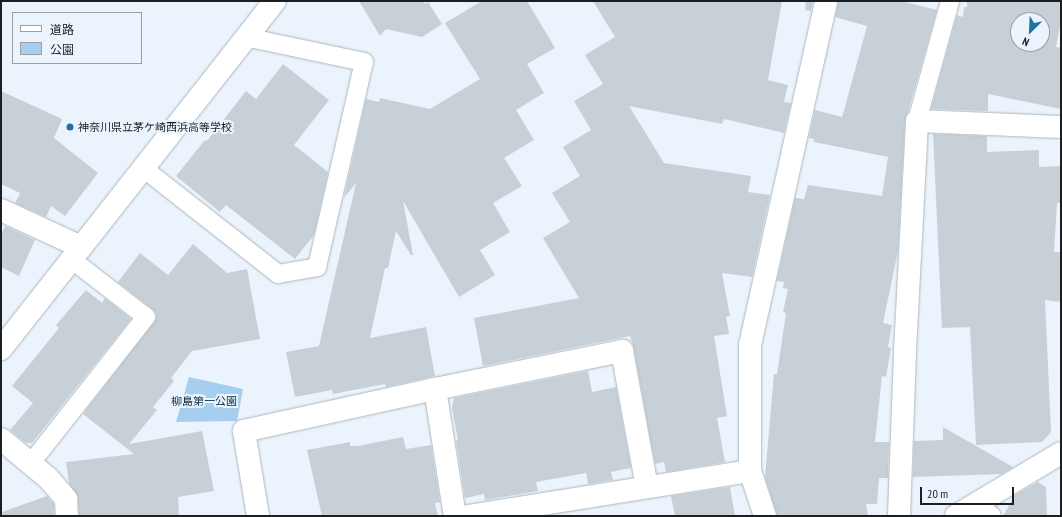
<!DOCTYPE html>
<html>
<head>
<meta charset="utf-8">
<style>
	body { margin:0 }
	#map { position:relative; width:1062px; height:517px; overflow:hidden; background:#ebf4fc; font-family:"PT Sans Narrow","Noto Sans JP",sans-serif }
	div>[style] { position:absolute }
	.green>* { inset:0; background:#a5ceef }
	.building>* { inset:0; background:#c7d0d7 }
	.roads { filter:drop-shadow(0 0 1px #acb5bc) drop-shadow(0 0 1px #acb5bc) }
	.lane>* { height:18px; margin:-9px; padding:0 9px; transform-origin:9px; border-radius:9px; background:#fff }
	.street>* { height:22px; margin:-11px; padding:0 11px; transform-origin:11px; border-radius:11px; background:#fff }
	.secondary>* { height:22px; margin:-11px; padding:0 11px; transform-origin:11px; border-radius:11px; background:#fff }
	.dots>* { width:11px; height:11px; translate:-50% -50%; box-sizing:border-box; border:2px solid #ebf4fc; border-radius:50% }
	span { translate:-50% -50%; white-space:nowrap; text-align:center; line-height:1.15; -webkit-text-stroke:4px #ebf4fc; paint-order:stroke }
	.poi-label { font-size:11px; color:#1c1f22 }
	.left { translate:0 -50%; text-align:left }
	.park-label { font-size:11px; color:#0d2f46 }
	.frame { position:absolute; inset:0; border:2px solid #1c1f22; pointer-events:none }
	.legend { position:absolute; left:12px; top:12px; width:130px; height:52px; box-sizing:border-box; background:#ebf4fc; border:1px solid #989fa5; margin:0; padding:5px 7px; list-style:none; font-size:12px; color:#1c1f22 }
	.legend li { display:flex; align-items:center; gap:8px; height:20px }
	.legend b { width:20px; border:1px solid #989fa5 }
	.north { position:absolute; left:1010px; top:12px; width:40px; height:40px; box-sizing:border-box; background:#ebf4fc; border:1px solid #989fa5; border-radius:50%; rotate:204deg; font-size:11px; font-weight:700; line-height:16px; text-align:center; color:#1c1f22 }
	.north::after { content:''; display:block; margin:auto; width:14px; height:18px; background:#2371a3; clip-path:polygon(50% 0,100% 100%,50% 72%,0 100%) }
	.scale { position:absolute; left:920px; top:487px; width:94px; height:18px; box-sizing:border-box; border:2px solid #1c1f22; border-top:0; padding-left:5px; font-size:12px; line-height:14px; white-space:nowrap; color:#1c1f22; -webkit-text-stroke:3px #ebf4fc; paint-order:stroke }
</style>
</head>
<body>
<div id="map">
	<div class="green">
		<i style="clip-path:polygon(189px 377px,243px 389px,237px 421px,176px 422px)"></i>
	</div>
	<div class="building">
		<i style="clip-path:polygon(359px 1px,423px 1px,425px 4px,428px 2px,442px 24px,422px 37px,386px 29px,380px 36px)"></i>
		<i style="clip-path:polygon(482px 1px,527px 1px,555px 48px,527px 64px,544px 93px,516px 110px,534px 140px,504px 158px,522px 186px,493px 203px,510px 232px,480px 250px,495px 275px,459px 297px,403px 201px,413px 255px,411px 255px,396px 231px,388px 268px,385px 268px,370px 338px,426px 327px,435px 376px,386px 387px,385px 384px,333px 394px,332px 390px,295px 397px,286px 352px,319px 346px,356px 183px,344px 198px,366px 99px,379px 102px,380px 98px,430px 109px,480px 79px,445px 23px)"></i>
		<i style="clip-path:polygon(593px 1px,782px 1px,768px 80px,788px 85px,784px 102px,791px 103px,784px 133px,724px 119px,722px 124px,629px 106px,664px 163px,751px 176px,748px 192px,770px 195px,752px 277px,722px 273px,730px 316px,726px 317px,729px 334px,714px 336px,727px 416px,717px 418px,725px 462px,666px 472px,664px 462px,655px 464px,634px 349px,630px 336px,483px 366px,474px 318px,579px 298px,543px 238px,570px 222px,552px 193px,580px 176px,563px 147px,591px 130px,574px 101px,603px 84px,585px 55px,615px 37px)"></i>
		<i style="clip-path:polygon(806px 1px,813px 1px,811px 11px,805px 10px)"></i>
		<i style="clip-path:polygon(838px 1px,901px 1px,937px 10px,908px 112px,905px 120px,898px 251px,883px 323px,892px 325px,888px 347px,891px 348px,886px 377px,882px 376px,875px 442px,889px 442px,888px 478px,879px 478px,877px 504px,866px 504px,868px 516px,777px 516px,765px 477px,774px 374px,777px 374px,786px 313px,783px 312px,788px 289px,783px 288px,784px 282px,777px 281px,795px 198px,804px 199px,808px 185px,882px 196px,888px 157px,814px 142px,814px 139px,809px 138px,815px 110px,842px 117px,843px 114px,867px 26px,835px 17px)"></i>
		<i style="clip-path:polygon(evenodd,967px 1px,1061px 1px,1061px 20px,1056px 47px,1061px 48px,1061px 109px,988px 94px,988px 111px,931px 109px,957px 15px,963px 17px,964px 7px,967px 7px,967px 1px,1018px 20px,1042px 20px,1042px 44px,1018px 44px,1018px 20px)"></i>
		<i style="clip-path:polygon(283px 64px,329px 100px,294px 145px,328px 172px,314px 235px,295px 259px,226px 205px,220px 212px,176px 176px,205px 140px,207px 141px,246px 91px,256px 99px)"></i>
		<i style="clip-path:polygon(1px 91px,62px 119px,54px 138px,98px 173px,65px 216px,51px 206px,46px 217px,15px 203px,20px 193px,1px 184px)"></i>
		<i style="clip-path:polygon(933px 134px,987px 136px,987px 152px,1039px 150px,1039px 167px,1061px 166px,1061px 203px,1057px 203px,1054px 252px,1061px 252px,1061px 302px,1045px 300px,1051px 432px,1042px 442px,976px 445px,970px 327px,942px 328px)"></i>
		<i style="clip-path:polygon(5px 226px,35px 240px,19px 276px,1px 267px,1px 235px)"></i>
		<i style="clip-path:polygon(193px 244px,227px 273px,247px 269px,260px 339px,192px 351px,171px 378px,174px 381px,153px 407px,157px 410px,129px 444px,202px 431px,214px 491px,178px 497px,179px 516px,79px 516px,78px 498px,69px 483px,66px 462px,134px 454px,83px 414px,156px 319px,156px 313px,152px 309px,118px 282px,140px 253px,168px 275px)"></i>
		<i style="clip-path:polygon(86px 290px,102px 303px,105px 298px,131px 319px,32px 443px,26px 443px,10px 430px,33px 403px,12px 386px,59px 328px,56px 325px)"></i>
		<i style="clip-path:polygon(588px 371px,592px 392px,616px 387px,631px 468px,611px 472px,613px 480px,588px 484px,586px 473px,536px 482px,538px 491px,485px 500px,484px 494px,465px 498px,456px 440px,458px 440px,452px 408px,454px 398px)"></i>
		<i style="clip-path:polygon(943px 427px,1013px 467px,1002px 474px,913px 477px,914px 441px,943px 440px)"></i>
		<i style="clip-path:polygon(403px 437px,406px 449px,431px 445px,440px 502px,435px 503px,438px 516px,322px 516px,307px 450px,350px 442px,350px 446px,358px 446px)"></i>
		<i style="clip-path:polygon(1038px 482px,1046px 487px,1047px 516px,1003px 516px,1015px 495px)"></i>
		<i style="clip-path:polygon(730px 487px,735px 516px,675px 516px,671px 496px)"></i>
		<i style="clip-path:polygon(47px 496px,54px 504px,54px 516px,3px 516px,2px 512px)"></i>
	</div>
	<div class="roads">
		<div class="lane">
			<i style="left:917px;top:121px;width:124px;rotate:-74.6deg"></i>
			<i style="left:143px;top:168px;width:172px;rotate:38.1deg"></i>
			<i style="left:278px;top:274px;width:40px;rotate:-10deg"></i>
			<i style="left:317px;top:267px;width:210px;rotate:-77.1deg"></i>
			<i style="left:364px;top:62px;width:122px;rotate:-168.1deg"></i>
			<i style="left:31px;top:463px;width:186px;rotate:-51.8deg"></i>
			<i style="left:146px;top:317px;width:95px;rotate:-142.3deg"></i>
			<i style="left:974px;top:505px;width:21px;rotate:31deg"></i>
		</div>
		<div class="street">
			<i style="left:1px;top:210px;width:88px;rotate:24.8deg"></i>
			<i style="left:435px;top:389px;width:191px;rotate:-11.5deg"></i>
			<i style="left:622px;top:351px;width:138px;rotate:79.6deg"></i>
			<i style="left:1px;top:439px;width:61px;rotate:39.7deg"></i>
			<i style="left:48px;top:478px;width:28px;rotate:49deg"></i>
			<i style="left:66px;top:499px;width:17px;rotate:87deg"></i>
			<i style="left:258px;top:516px;width:86px;rotate:-99.4deg"></i>
			<i style="left:244px;top:431px;width:196px;rotate:-12.4deg"></i>
			<i style="left:435px;top:389px;width:129px;rotate:81.1deg"></i>
			<i style="left:468px;top:516px;width:286px;rotate:-9.1deg"></i>
			<i style="left:765px;top:516px;width:47px;rotate:-108.4deg"></i>
			<i style="left:750px;top:471px;width:126px;rotate:-90deg"></i>
			<i style="left:750px;top:345px;width:352px;rotate:-77.5deg"></i>
			<i style="left:899px;top:516px;width:165px;rotate:-87.9deg"></i>
			<i style="left:905px;top:351px;width:230px;rotate:-87deg"></i>
			<i style="left:917px;top:121px;width:144px;rotate:2.4deg"></i>
			<i style="left:956px;top:516px;width:122px;rotate:-31deg"></i>
		</div>
		<div class="secondary">
			<i style="left:1px;top:349px;width:443px;rotate:-51.8deg"></i>
		</div>
	</div>
	<div class="dots">
		<i style="left:70px;top:127px;background:#2371a3"></i>
	</div>
	<div class="poi-label">
		<span class="left" style="left:78px;top:127px">神奈川県立茅ケ崎西浜高等学校</span>
	</div>
	<div class="park-label">
		<span style="left:204px;top:401px">柳島第一公園</span>
	</div>
	<div class="frame"></div>
	<ul class="legend">
	<li><b style="height:5px;background:#fff"></b>道路</li>
	<li><b style="height:11px;background:#a5ceef"></b>公園</li>
	</ul>
	<div class="north">N</div>
	<div class="scale">20 m</div>
</div>
</body>
</html>
